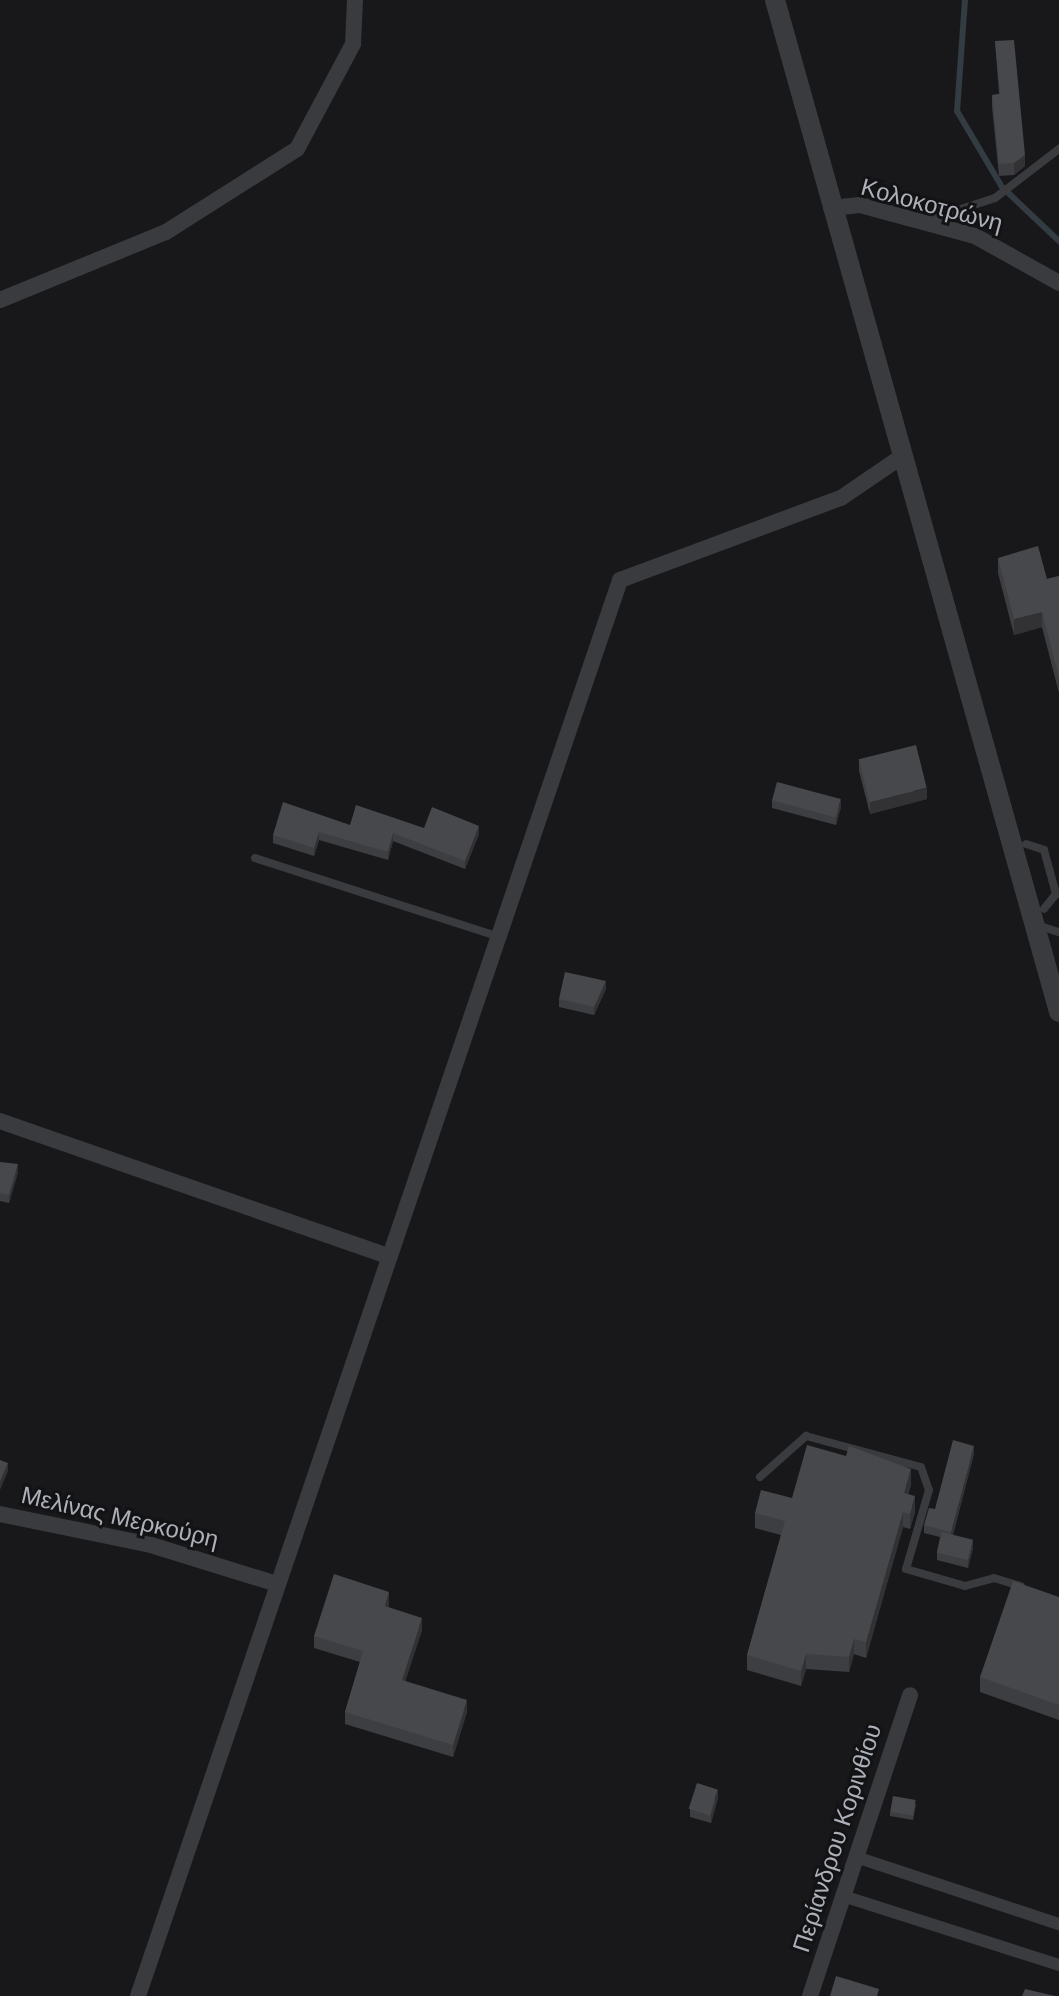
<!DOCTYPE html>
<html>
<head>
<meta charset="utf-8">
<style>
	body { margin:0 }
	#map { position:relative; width:1059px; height:1996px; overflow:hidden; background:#18181a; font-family:"PT Sans",sans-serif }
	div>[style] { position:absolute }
	.stream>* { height:6px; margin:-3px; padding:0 3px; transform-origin:3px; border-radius:3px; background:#323c42 }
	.service>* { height:8px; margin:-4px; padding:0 4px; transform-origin:4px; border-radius:4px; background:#393b3e }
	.pedestrian>* { height:12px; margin:-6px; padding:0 6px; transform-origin:6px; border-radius:6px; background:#393b3e }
	.minor>* { height:16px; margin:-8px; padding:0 8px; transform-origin:8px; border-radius:8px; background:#393b3e }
	.tertiary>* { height:20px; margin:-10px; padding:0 10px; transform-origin:10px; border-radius:10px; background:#393b3e }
	.wall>* { inset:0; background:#3d3e41 }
	.shaded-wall>* { inset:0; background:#323235 }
	.building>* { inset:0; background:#47484c; transform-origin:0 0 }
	span { translate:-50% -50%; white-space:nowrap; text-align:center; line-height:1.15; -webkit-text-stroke:6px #131315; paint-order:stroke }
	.street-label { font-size:24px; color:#acb0b8 }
</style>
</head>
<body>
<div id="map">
	<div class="stream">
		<i style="left:965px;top:0;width:111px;rotate:94.1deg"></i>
		<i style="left:957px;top:111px;width:88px;rotate:59.4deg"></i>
		<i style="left:1002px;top:187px;width:79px;rotate:43.5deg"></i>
	</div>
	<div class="service">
		<i style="left:930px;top:219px;width:68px;rotate:-17.9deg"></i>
		<i style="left:995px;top:198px;width:81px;rotate:-37.4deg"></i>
		<i style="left:1026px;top:844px;width:19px;rotate:18deg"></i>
		<i style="left:1044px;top:850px;width:46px;rotate:74.7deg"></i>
		<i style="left:1056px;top:894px;width:19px;rotate:129deg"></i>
		<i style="left:255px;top:858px;width:253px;rotate:17.9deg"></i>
		<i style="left:1037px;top:925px;width:23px;rotate:18deg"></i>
		<i style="left:760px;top:1477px;width:62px;rotate:-41.7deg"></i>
		<i style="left:806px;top:1436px;width:119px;rotate:15.1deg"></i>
		<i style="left:921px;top:1467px;width:24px;rotate:71deg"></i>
		<i style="left:929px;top:1490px;width:82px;rotate:106.2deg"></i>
		<i style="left:906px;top:1569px;width:61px;rotate:16.1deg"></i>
		<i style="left:965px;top:1586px;width:30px;rotate:-15deg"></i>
		<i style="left:994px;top:1578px;width:28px;rotate:17deg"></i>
	</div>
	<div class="pedestrian">
		<i style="left:856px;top:1857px;width:214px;rotate:18.3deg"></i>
		<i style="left:843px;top:1896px;width:227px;rotate:17.7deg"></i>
	</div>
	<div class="minor">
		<i style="left:831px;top:208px;width:29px;rotate:-6deg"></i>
		<i style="left:860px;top:205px;width:119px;rotate:15.1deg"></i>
		<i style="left:975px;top:236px;width:96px;rotate:29.2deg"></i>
		<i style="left:0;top:300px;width:179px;rotate:-22.3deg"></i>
		<i style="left:166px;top:232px;width:155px;rotate:-32.4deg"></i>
		<i style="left:297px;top:149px;width:119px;rotate:-61.9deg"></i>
		<i style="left:353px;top:44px;width:44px;rotate:-87.4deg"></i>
		<i style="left:0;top:1121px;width:408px;rotate:19.2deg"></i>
		<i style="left:0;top:1514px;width:154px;rotate:11.6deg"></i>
		<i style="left:151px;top:1545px;width:129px;rotate:17.2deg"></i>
		<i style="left:138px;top:1996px;width:1496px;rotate:-71.2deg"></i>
		<i style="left:620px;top:580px;width:236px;rotate:-20.4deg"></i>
		<i style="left:841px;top:498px;width:76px;rotate:-34.3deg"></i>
		<i style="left:810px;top:1996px;width:317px;rotate:-71.6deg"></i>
	</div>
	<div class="tertiary">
		<i style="left:775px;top:0;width:1051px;rotate:74.32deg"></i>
	</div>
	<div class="wall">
		<i style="clip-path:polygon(995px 41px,1025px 166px,1014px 175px,999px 176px,992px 107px,992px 95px,999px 94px)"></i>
		<i style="clip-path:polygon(998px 558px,1047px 579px,1059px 576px,1059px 693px,1042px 627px,1014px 635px,998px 573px)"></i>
		<i style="clip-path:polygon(859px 759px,927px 799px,870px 814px,859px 771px)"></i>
		<i style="clip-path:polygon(772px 800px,841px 807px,836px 825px,772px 808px)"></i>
		<i style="clip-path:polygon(350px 825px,424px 828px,479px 834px,465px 869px,393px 841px,388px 860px,319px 840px,314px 856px,273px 843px,273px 835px)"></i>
		<i style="clip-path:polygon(606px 989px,594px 1015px,559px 1007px,559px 999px)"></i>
		<i style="clip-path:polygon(0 1162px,18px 1172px,9px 1203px,0 1201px)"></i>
		<i style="clip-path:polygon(974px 1454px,953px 1535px,973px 1548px,968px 1568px,937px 1560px,937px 1552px,940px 1537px,924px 1533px,924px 1525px)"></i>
		<i style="clip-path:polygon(911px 1485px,908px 1494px,915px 1512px,910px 1529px,903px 1527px,866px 1658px,854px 1654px,849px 1672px,806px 1669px,801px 1686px,747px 1670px,747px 1655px,781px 1535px,755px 1528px,755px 1513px,792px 1498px)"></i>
		<i style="clip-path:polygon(1059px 1597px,1059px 1720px,980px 1692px,980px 1677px)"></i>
		<i style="clip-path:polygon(389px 1604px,388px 1607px,422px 1630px,405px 1681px,467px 1712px,453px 1757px,345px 1724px,345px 1712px,360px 1662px,314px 1648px,314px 1636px)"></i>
		<i style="clip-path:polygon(718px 1798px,711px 1823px,690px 1817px,690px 1809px)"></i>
		<i style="clip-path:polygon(916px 1804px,913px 1820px,890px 1816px,890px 1812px)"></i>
	</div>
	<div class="shaded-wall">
		<i style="clip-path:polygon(1025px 155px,1025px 166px,1014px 175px,1014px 163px)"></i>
		<i style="clip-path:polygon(1042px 612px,1042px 627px,1014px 635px,1014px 619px)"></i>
		<i style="clip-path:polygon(927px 788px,927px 799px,870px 814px,870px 802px)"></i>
		<i style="clip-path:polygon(841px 799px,841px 807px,836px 825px,836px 817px)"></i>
		<i style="clip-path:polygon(479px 826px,479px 834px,465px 869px,465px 861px)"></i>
		<i style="clip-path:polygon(319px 832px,319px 840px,314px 856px,314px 848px)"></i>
		<i style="clip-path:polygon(393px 833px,393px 841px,388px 860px,388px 852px)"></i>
		<i style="clip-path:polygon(606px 981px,606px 989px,594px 1015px,594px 1007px)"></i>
		<i style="clip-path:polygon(18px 1164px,18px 1172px,9px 1203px,9px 1195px)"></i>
		<i style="clip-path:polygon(974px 1446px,974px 1454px,951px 1540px,951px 1532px)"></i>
		<i style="clip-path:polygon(8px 1463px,8px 1471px,0 1490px,0 1482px)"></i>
		<i style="clip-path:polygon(911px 1469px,911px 1485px,904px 1508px,904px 1493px)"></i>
		<i style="clip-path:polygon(915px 1496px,915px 1512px,910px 1529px,910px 1514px)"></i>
		<i style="clip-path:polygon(903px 1512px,903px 1527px,866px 1658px,866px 1642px)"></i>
		<i style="clip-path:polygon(973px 1540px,973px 1548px,968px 1568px,968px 1560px)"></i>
		<i style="clip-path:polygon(389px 1592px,389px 1604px,385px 1618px,385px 1606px)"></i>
		<i style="clip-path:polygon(422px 1618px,422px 1630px,402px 1692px,402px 1680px)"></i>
		<i style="clip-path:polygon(854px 1639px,854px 1654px,849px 1672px,849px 1657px)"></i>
		<i style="clip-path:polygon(806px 1654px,806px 1669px,801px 1686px,801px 1671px)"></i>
		<i style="clip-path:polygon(467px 1700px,467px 1712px,453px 1757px,453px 1745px)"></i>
		<i style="clip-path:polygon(718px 1790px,718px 1798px,711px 1823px,711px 1815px)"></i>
	</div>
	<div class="building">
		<i style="clip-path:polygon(1014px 40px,1025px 155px,1014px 163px,999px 164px,992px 95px,1000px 94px,995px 41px)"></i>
		<i style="clip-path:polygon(1038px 546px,1047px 579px,1059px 576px,1059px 677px,1042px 612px,1014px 619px,998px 558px)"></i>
		<i style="left:916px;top:745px;width:44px;height:59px;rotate:76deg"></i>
		<i style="left:777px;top:782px;width:66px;height:19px;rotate:15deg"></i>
		<i style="clip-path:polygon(283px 802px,350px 825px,356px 805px,424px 828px,432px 807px,479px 826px,465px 861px,393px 833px,388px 852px,319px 832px,314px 848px,273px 835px)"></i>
		<i style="clip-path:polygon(565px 972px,606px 981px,594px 1007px,559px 999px)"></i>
		<i style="clip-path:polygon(0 1162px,18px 1164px,9px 1195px,0 1193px)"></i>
		<i style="clip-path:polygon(953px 1440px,974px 1446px,951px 1532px,924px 1525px,929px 1508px,935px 1509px)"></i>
		<i style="clip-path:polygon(807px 1445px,846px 1456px,849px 1446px,911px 1469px,904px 1493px,915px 1496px,910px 1514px,903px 1512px,866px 1642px,854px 1639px,849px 1657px,806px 1654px,801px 1671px,747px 1655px,785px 1521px,755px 1513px,761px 1490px,792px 1498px)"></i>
		<i style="clip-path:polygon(0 1460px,8px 1463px,0 1482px)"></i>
		<i style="left:942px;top:1532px;width:32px;height:21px;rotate:14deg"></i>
		<i style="clip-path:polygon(334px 1574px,389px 1592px,385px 1606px,422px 1618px,402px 1680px,467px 1700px,453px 1745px,345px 1712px,363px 1651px,314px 1636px)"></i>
		<i style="clip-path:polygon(1013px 1581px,1059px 1597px,1059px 1705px,980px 1677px)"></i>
		<i style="left:697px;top:1783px;width:22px;height:27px;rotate:18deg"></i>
		<i style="left:893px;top:1796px;width:23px;height:16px;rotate:10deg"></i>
		<i style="clip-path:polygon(836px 1976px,879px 1989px,877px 1996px,830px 1996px)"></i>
		<i style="clip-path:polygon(1025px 1989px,1055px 1996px,1022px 1996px)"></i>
	</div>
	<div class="street-label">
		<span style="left:932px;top:205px;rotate:15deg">Κολοκοτρώνη</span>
		<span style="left:120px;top:1517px;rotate:13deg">Μελίνας Μερκούρη</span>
		<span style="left:837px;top:1838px;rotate:-72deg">Περίανδρου Κορινθίου</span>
	</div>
</div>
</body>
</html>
